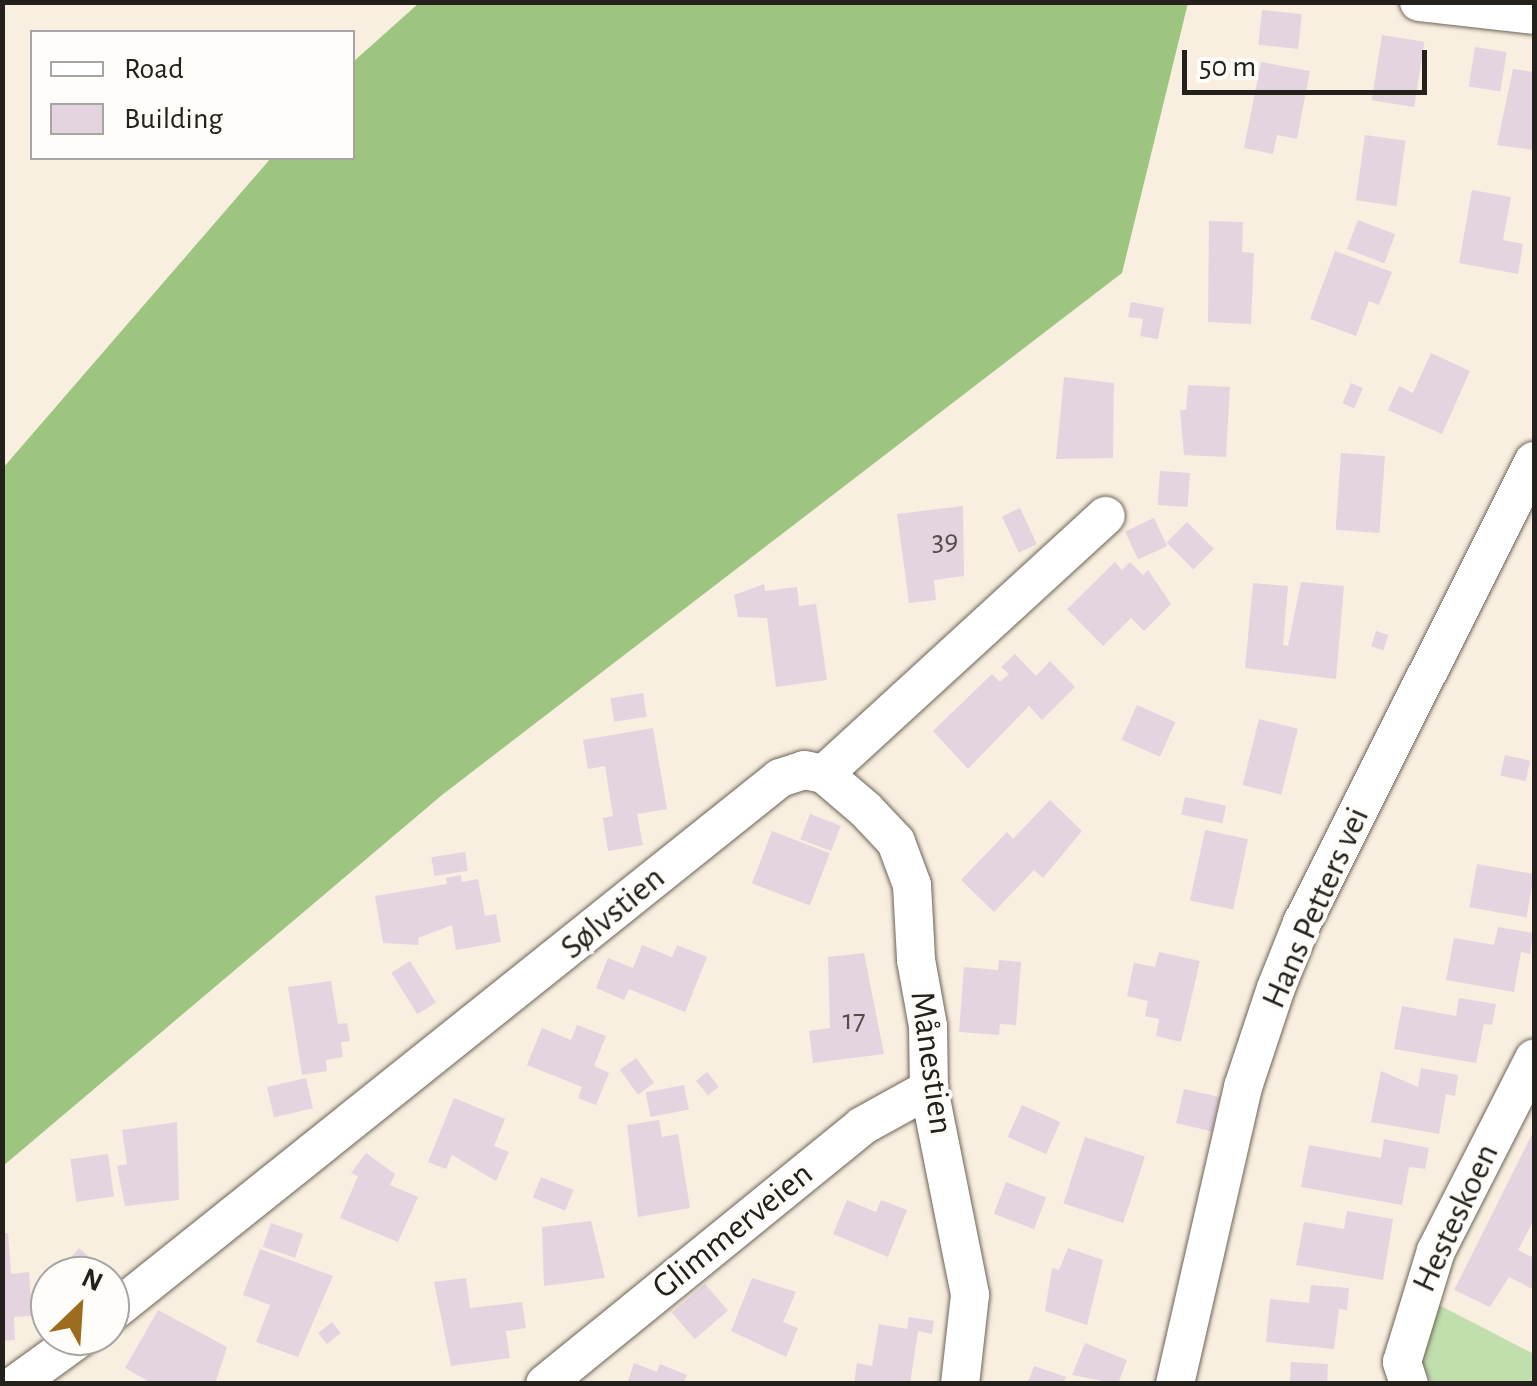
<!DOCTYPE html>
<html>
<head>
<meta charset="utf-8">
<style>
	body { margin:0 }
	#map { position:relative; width:1537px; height:1386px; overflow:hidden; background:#f8efe0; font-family:"Alegreya Sans",sans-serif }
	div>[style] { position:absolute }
	.green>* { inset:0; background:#c1dead }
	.forest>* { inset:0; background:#9dc580 }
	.building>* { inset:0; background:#e4d4df; transform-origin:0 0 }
	.roads { filter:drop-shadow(0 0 2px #6c6457) drop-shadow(0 0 2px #6c6457) }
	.minor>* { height:38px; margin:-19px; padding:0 19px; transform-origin:19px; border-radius:19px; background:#fff }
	span { translate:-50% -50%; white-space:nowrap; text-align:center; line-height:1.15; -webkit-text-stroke:8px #fffdfa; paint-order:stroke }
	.number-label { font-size:30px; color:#544d4c }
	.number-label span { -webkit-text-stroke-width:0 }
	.street-label { font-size:35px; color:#24201b }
	.frame { position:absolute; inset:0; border:5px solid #24201b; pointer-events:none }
	.legend { position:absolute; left:30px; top:30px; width:325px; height:130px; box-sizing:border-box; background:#fffdfa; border:2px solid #a7a5a1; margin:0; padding:12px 18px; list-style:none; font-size:30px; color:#24201b }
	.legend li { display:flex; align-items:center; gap:20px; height:50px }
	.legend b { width:50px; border:2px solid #a7a5a1 }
	.north { position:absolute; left:30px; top:1256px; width:100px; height:100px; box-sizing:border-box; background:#fffdfa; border:2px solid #a7a5a1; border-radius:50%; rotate:25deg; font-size:28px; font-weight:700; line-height:40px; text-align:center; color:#24201b }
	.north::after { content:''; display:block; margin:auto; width:35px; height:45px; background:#9c6c1f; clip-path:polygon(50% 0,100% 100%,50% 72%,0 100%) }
	.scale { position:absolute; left:1182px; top:50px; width:245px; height:45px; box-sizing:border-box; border:5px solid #24201b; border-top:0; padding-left:12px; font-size:30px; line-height:35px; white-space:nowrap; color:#24201b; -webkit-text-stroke:8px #fffdfa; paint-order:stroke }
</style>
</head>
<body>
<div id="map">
	<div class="green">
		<i style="clip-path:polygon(1437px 1304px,1534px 1354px,1534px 1383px,1432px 1383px,1420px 1360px)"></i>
	</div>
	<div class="forest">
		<i style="clip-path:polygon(419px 3px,1188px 3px,1122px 273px,442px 795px,3px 1166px,3px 468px,271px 158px,352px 158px,353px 62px)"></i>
	</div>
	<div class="building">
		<i style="left:1262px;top:10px;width:40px;height:35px;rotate:6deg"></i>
		<i style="left:1382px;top:35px;width:43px;height:66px;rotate:9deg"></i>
		<i style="left:1475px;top:47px;width:32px;height:40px;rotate:9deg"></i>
		<i style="clip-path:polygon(1261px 62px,1310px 71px,1297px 139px,1277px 135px,1273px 154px,1244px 148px)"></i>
		<i style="clip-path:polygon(1513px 69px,1534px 72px,1534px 150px,1497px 145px)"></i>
		<i style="left:1365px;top:135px;width:41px;height:66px;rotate:8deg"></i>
		<i style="clip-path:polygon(1472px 190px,1511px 197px,1503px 240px,1523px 244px,1518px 274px,1459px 263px)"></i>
		<i style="left:1358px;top:220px;width:40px;height:31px;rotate:21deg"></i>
		<i style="clip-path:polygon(1209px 221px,1243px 222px,1242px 252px,1254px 253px,1251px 324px,1208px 322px)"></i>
		<i style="clip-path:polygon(1335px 251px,1392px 272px,1379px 305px,1369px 301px,1356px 336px,1310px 319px)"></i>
		<i style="clip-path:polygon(1131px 302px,1164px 308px,1158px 339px,1140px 336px,1143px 319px,1128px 317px)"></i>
		<i style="clip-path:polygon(1431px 353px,1470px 371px,1442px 434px,1388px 410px,1399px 386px,1413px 393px)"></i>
		<i style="clip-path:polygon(1064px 377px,1114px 383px,1113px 458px,1056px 459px)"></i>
		<i style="left:1351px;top:383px;width:13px;height:22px;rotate:23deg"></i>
		<i style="clip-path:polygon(1188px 385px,1230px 387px,1226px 457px,1184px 455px,1180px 410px,1186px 410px)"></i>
		<i style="left:1341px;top:453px;width:44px;height:77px;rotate:4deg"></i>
		<i style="left:1160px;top:471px;width:30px;height:34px;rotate:4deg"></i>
		<i style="clip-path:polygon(963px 506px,964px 576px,934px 580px,936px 600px,909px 603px,897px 514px)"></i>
		<i style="left:1020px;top:508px;width:40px;height:20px;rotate:65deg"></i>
		<i style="left:1154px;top:518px;width:31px;height:32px;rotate:65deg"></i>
		<i style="left:1187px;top:522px;width:38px;height:29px;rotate:45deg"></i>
		<i style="clip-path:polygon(1115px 562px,1122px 570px,1130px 562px,1143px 575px,1148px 570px,1171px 604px,1144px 631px,1131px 618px,1103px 646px,1067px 609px)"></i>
		<i style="clip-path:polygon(1301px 582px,1344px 586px,1336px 679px,1245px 668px,1253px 583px,1288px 586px,1283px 645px,1288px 646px)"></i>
		<i style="clip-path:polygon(764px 584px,765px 591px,797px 587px,799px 606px,816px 604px,827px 680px,776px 687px,767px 618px,738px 617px,734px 595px)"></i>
		<i style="left:1376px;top:631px;width:13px;height:16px;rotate:18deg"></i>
		<i style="clip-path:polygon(1015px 654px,1036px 676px,1050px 661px,1075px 687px,1042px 720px,1029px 706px,968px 769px,933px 731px,992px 674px,1000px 682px,1009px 674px,1001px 667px)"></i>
		<i style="left:643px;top:693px;width:24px;height:33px;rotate:81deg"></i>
		<i style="left:1137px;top:705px;width:42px;height:38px;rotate:24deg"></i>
		<i style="left:1259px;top:719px;width:40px;height:68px;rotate:14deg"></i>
		<i style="clip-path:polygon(653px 728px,667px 809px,637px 814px,643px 845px,608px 851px,603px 818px,613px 816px,605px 766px,588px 769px,583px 740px)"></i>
		<i style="left:1505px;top:755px;width:26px;height:21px;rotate:13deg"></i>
		<i style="left:1185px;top:797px;width:42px;height:18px;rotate:12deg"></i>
		<i style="clip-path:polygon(1050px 800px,1082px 831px,1043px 878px,1034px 870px,994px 912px,961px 880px,1007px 832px,1013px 839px)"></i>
		<i style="left:810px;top:814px;width:33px;height:27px;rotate:21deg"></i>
		<i style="left:1205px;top:830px;width:44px;height:72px;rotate:12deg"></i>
		<i style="left:772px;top:831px;width:62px;height:56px;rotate:21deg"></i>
		<i style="left:465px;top:852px;width:19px;height:34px;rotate:81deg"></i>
		<i style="left:1477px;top:864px;width:58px;height:44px;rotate:10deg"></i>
		<i style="clip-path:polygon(461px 875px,462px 882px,478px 879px,485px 916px,496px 914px,501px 942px,456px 950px,452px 925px,418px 938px,419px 945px,383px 943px,375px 896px,447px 884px,446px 878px)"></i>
		<i style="clip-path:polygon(1498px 927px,1533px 933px,1530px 954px,1521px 952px,1514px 992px,1446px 980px,1454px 938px,1494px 945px)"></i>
		<i style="clip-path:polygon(642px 945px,672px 957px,677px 945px,707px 957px,685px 1012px,629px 989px,624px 1000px,596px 988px,608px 958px,633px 968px)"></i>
		<i style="clip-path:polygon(1159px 952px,1200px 961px,1181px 1042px,1156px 1036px,1159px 1019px,1145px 1016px,1148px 1001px,1127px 996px,1134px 963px,1155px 967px)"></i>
		<i style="clip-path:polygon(864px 953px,884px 1054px,813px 1063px,809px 1031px,830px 1028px,828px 957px)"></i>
		<i style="clip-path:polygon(999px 960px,1021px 962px,1016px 1025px,1000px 1024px,999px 1035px,959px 1032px,964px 967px,998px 970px)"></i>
		<i style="left:410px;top:961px;width:49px;height:22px;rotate:58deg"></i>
		<i style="clip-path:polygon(331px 981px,338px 1024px,347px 1023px,350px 1041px,341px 1042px,343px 1057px,326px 1060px,327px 1071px,302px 1075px,288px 987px)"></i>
		<i style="clip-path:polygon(1459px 998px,1496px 1004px,1492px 1025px,1484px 1024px,1476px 1063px,1394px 1049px,1402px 1006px,1456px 1016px)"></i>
		<i style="clip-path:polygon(577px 1025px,606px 1036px,594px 1066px,609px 1073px,596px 1105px,578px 1098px,582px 1087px,527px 1065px,542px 1028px,571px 1040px)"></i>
		<i style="left:636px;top:1058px;width:31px;height:20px;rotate:54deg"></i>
		<i style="clip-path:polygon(1421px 1068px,1458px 1075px,1455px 1096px,1446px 1094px,1439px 1134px,1371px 1122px,1381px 1071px,1418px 1087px)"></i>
		<i style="left:707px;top:1072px;width:19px;height:14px;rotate:51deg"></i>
		<i style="left:306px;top:1078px;width:31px;height:40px;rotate:77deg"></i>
		<i style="left:684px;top:1085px;width:25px;height:39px;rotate:79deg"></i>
		<i style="left:1184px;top:1089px;width:37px;height:35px;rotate:13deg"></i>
		<i style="clip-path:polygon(454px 1098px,505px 1119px,494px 1146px,509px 1152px,496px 1181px,452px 1155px,446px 1169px,428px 1162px)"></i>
		<i style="left:1022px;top:1105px;width:42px;height:35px;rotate:24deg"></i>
		<i style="clip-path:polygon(659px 1120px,662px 1137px,678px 1134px,690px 1208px,638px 1217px,627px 1125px)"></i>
		<i style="clip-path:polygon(177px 1122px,179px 1200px,125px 1206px,117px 1166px,127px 1164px,122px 1130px)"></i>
		<i style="clip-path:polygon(1534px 1130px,1534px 1220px,1518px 1250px,1534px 1258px,1534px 1290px,1509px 1277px,1490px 1307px,1454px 1290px)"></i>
		<i style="left:1085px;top:1137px;width:63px;height:70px;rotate:18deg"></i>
		<i style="clip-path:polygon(1384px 1139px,1429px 1148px,1425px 1169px,1409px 1167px,1402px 1205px,1301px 1187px,1309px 1145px,1381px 1158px)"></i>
		<i style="clip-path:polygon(366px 1153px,395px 1174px,390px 1185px,418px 1197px,398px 1242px,340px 1218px,358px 1176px,351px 1173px)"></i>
		<i style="left:108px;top:1154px;width:43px;height:38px;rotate:82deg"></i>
		<i style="left:541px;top:1177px;width:35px;height:22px;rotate:22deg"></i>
		<i style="left:1006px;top:1182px;width:43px;height:34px;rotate:21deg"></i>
		<i style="clip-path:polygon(847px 1200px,876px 1212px,881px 1200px,907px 1210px,888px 1257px,833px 1234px)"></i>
		<i style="clip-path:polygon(1347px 1211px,1393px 1219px,1383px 1280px,1296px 1265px,1304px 1222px,1344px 1229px)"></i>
		<i style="clip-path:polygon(591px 1221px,605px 1278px,544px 1286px,542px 1227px)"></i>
		<i style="left:271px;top:1223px;width:34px;height:25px;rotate:19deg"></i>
		<i style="clip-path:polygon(2px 1233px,8px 1233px,11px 1274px,29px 1272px,32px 1316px,14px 1317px,15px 1340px,2px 1341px)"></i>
		<i style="clip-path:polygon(79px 1248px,103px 1269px,97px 1276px,73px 1276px,63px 1267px)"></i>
		<i style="clip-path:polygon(1068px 1248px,1103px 1260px,1087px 1325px,1045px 1311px,1052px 1268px,1059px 1270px)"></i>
		<i style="clip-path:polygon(260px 1249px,333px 1276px,298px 1357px,256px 1342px,270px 1305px,243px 1295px)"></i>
		<i style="clip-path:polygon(466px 1278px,470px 1308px,522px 1302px,526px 1328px,506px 1331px,510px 1358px,451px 1366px,434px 1282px)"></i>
		<i style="clip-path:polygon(752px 1278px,796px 1292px,783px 1322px,798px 1328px,786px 1357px,731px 1331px)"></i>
		<i style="left:705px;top:1284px;width:35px;height:44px;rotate:49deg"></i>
		<i style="clip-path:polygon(1311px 1285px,1349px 1288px,1347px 1310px,1339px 1309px,1334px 1349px,1266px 1342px,1270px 1299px,1309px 1303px)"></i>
		<i style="clip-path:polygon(158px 1310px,227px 1347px,216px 1381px,153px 1384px,125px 1368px)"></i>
		<i style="clip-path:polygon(909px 1317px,934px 1321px,932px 1334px,918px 1331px,910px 1384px,854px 1384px,857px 1363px,872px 1366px,879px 1324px,907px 1329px)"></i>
		<i style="left:332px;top:1322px;width:14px;height:18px;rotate:51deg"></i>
		<i style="clip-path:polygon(1085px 1343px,1127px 1360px,1118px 1384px,1072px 1375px)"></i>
		<i style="left:1291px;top:1362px;width:37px;height:22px;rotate:3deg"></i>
		<i style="clip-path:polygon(634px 1363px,657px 1372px,660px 1364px,687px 1375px,683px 1384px,627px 1384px)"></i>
		<i style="clip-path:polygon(1034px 1366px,1066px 1377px,1063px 1384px,1028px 1382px)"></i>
	</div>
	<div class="roads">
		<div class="minor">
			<i style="left:1419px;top:2px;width:116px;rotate:6.4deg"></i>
			<i style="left:824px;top:774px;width:382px;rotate:-42.5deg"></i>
			<i style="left:110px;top:1314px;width:858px;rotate:-38.66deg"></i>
			<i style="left:780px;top:778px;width:25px;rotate:-18deg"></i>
			<i style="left:804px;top:770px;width:20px;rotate:11deg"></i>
			<i style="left:824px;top:774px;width:55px;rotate:40.6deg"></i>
			<i style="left:866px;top:810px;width:44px;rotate:46.8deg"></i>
			<i style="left:896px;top:842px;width:46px;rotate:69.6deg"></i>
			<i style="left:912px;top:885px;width:75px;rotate:86.9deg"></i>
			<i style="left:916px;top:960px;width:67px;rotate:79.7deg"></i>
			<i style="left:928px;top:1026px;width:63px;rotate:89.1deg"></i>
			<i style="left:929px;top:1089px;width:210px;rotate:78.7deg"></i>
			<i style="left:970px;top:1295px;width:90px;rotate:96.4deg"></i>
			<i style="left:16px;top:1384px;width:82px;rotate:-36deg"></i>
			<i style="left:545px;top:1384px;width:409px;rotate:-39.1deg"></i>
			<i style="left:862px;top:1126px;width:77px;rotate:-28.9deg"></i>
			<i style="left:1175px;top:1384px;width:305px;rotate:-77.1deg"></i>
			<i style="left:1243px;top:1087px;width:104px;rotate:-71.6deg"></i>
			<i style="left:1276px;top:988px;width:70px;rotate:-68.2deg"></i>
			<i style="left:1302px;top:923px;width:517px;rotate:-63.34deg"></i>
			<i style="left:1409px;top:1384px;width:23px;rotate:-108deg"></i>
			<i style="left:1402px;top:1362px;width:116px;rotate:-73deg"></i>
			<i style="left:1436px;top:1251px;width:216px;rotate:-63deg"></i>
		</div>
	</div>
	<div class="number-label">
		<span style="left:945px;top:541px">39</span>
		<span style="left:854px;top:1020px">17</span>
	</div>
	<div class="street-label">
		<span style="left:1316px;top:908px;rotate:-66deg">Hans Petters vei</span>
		<span style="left:613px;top:913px;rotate:-40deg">Sølvstien</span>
		<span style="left:931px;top:1063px;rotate:82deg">Månestien</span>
		<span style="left:1456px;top:1218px;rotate:-65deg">Hesteskoen</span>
		<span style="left:733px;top:1231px;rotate:-39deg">Glimmerveien</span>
	</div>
	<div class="frame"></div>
	<ul class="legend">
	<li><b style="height:12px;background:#fff"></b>Road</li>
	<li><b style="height:28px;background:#e4d4df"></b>Building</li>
	</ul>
	<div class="north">N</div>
	<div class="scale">50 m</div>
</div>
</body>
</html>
